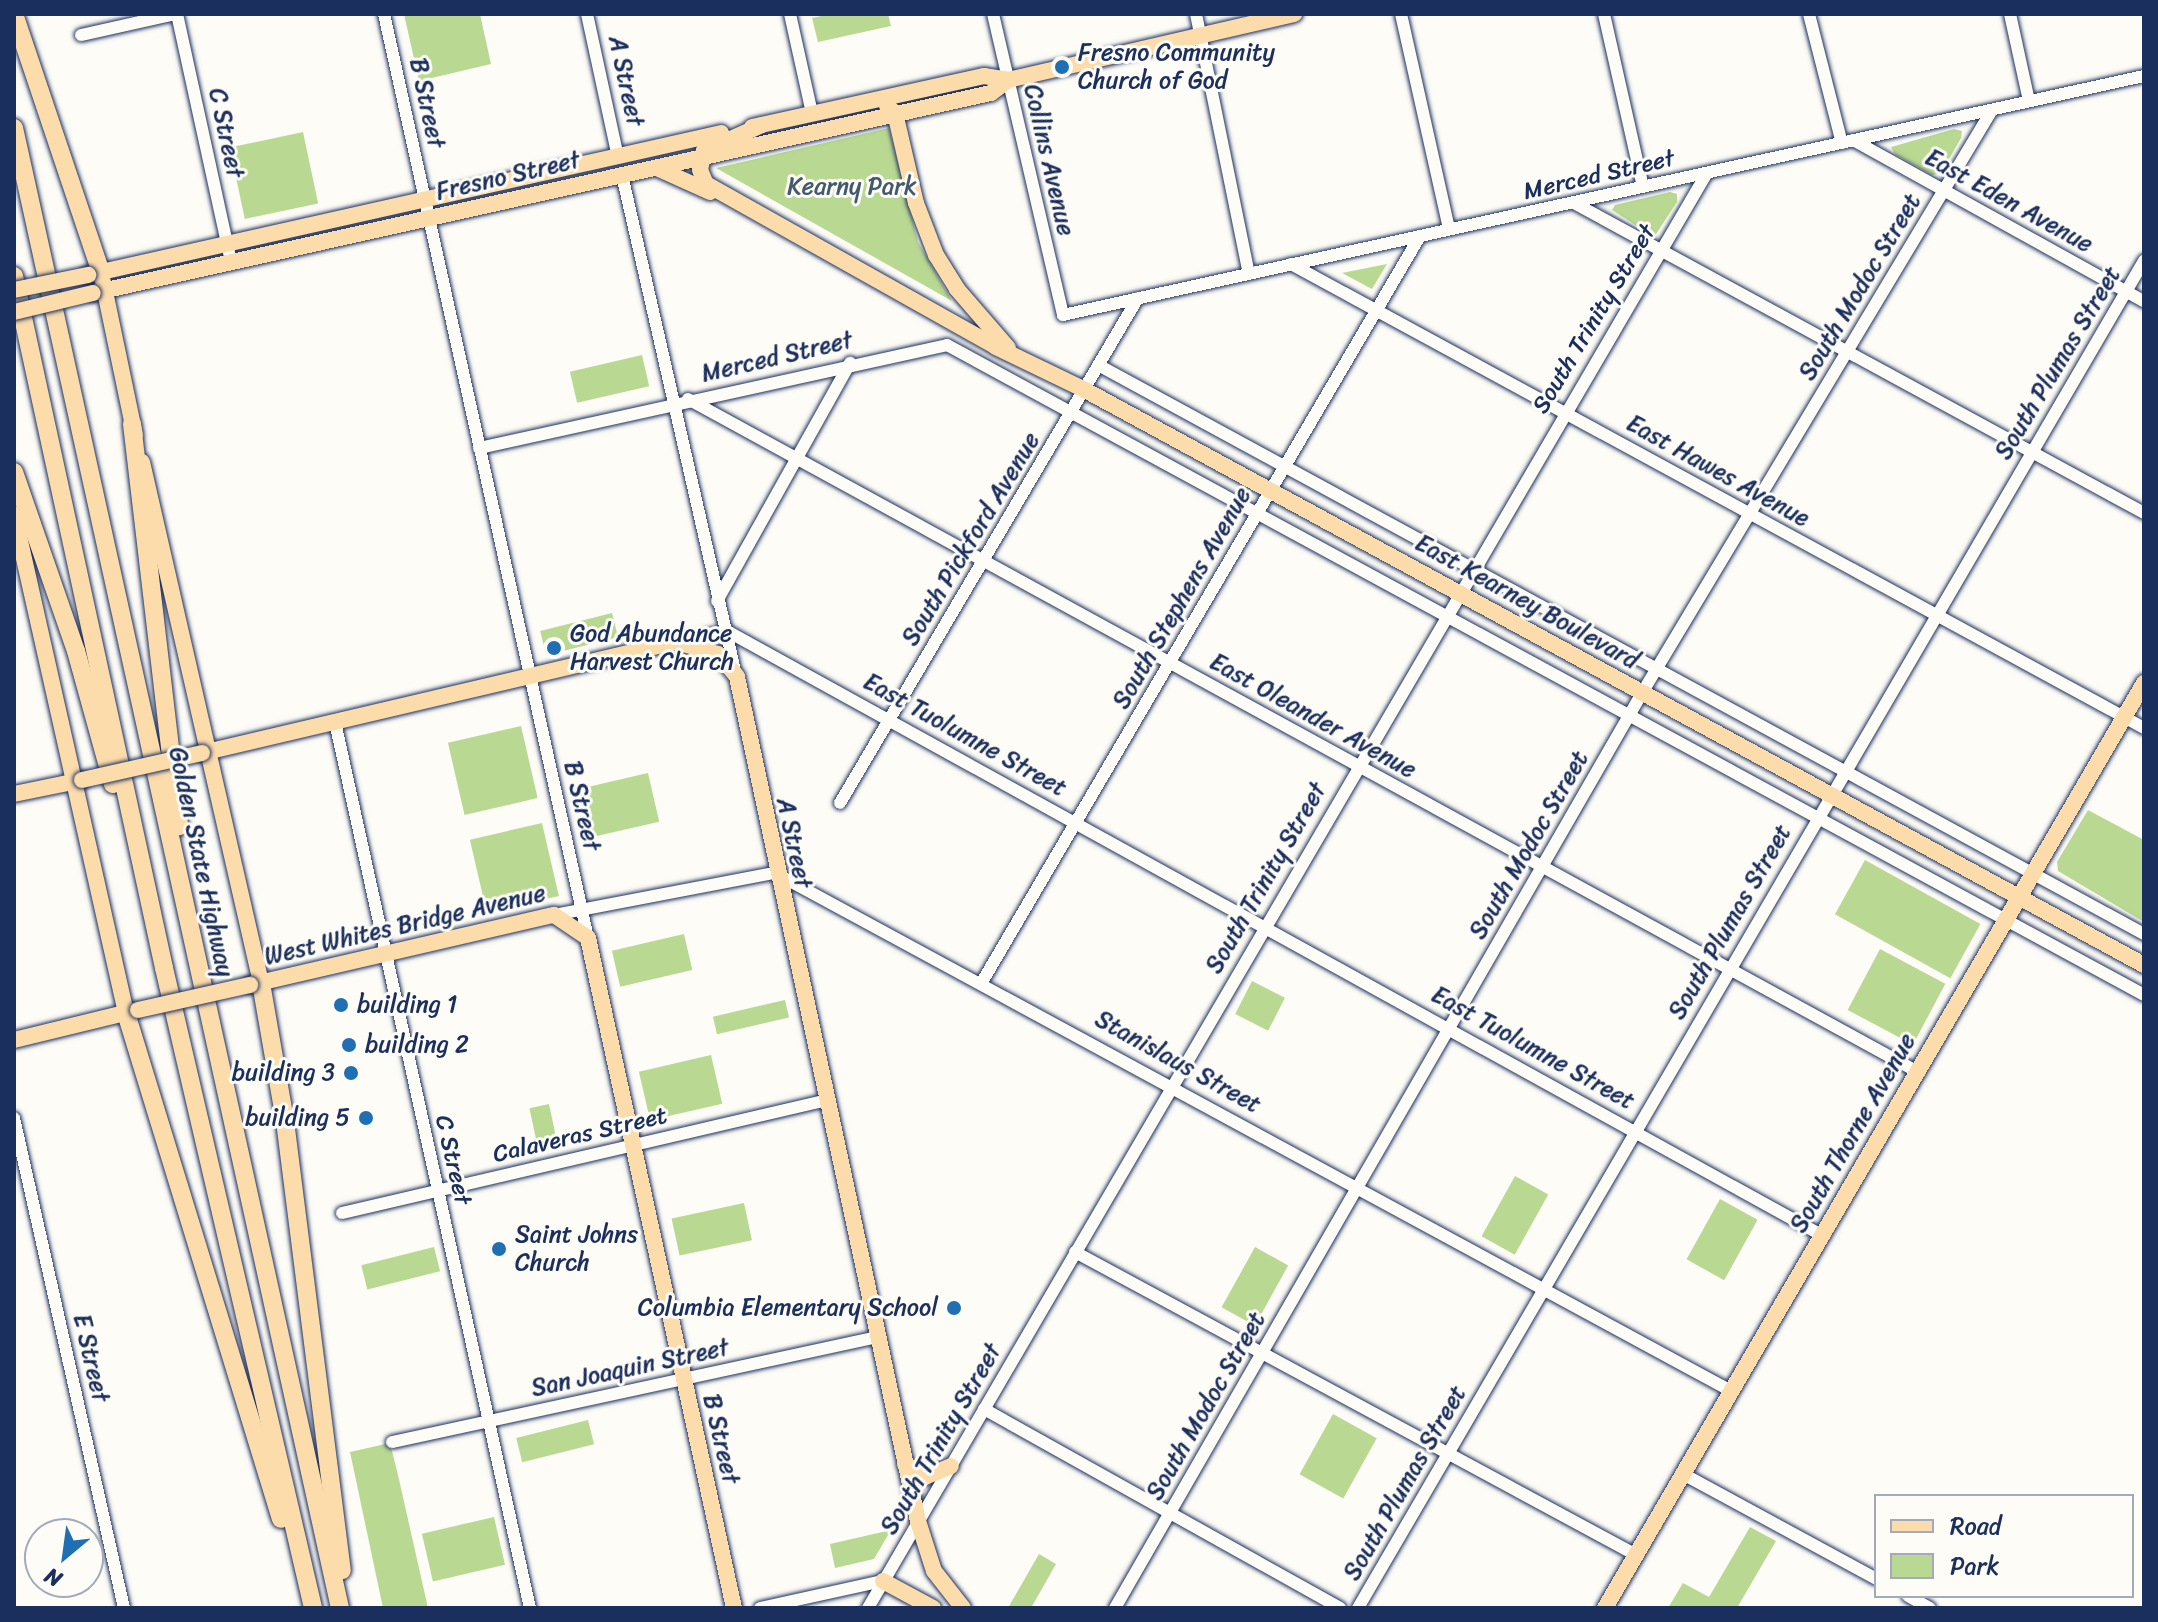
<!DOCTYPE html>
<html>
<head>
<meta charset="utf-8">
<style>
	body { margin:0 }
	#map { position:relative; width:2158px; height:1622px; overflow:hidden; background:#fdfcf7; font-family:Sriracha,sans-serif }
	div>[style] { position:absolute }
	.green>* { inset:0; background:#b9d992; transform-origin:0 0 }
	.roads { filter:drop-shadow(0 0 2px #1b2f5e) drop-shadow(0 0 2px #1b2f5e) }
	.minor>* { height:12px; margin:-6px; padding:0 6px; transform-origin:6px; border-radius:6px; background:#fdfcf7 }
	.major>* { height:16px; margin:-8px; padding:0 8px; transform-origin:8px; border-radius:8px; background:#fddcac }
	.highway>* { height:18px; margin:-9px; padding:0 9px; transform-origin:9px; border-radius:9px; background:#fddcac }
	.bridges { filter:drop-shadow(0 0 2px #1b2f5e) drop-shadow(0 0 2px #1b2f5e) }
	.major-bridge>* { height:16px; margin:-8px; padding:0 8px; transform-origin:8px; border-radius:8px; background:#fddcac }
	.dots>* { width:22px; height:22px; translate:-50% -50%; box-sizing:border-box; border:4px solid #fdfcf7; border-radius:50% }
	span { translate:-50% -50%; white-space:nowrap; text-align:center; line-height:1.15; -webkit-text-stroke:6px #fdfcf7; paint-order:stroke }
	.poi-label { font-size:24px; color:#1b2f5e }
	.left { translate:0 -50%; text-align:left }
	.right { translate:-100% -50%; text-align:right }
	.street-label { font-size:24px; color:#1b2f5e }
	.park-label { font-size:24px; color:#425a6b }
	.frame { position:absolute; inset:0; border:16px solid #1b2f5e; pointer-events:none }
	.legend { position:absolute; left:1874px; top:1494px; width:260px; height:104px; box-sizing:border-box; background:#fdfcf7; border:2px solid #a3aaba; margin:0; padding:10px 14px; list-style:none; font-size:24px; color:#1b2f5e }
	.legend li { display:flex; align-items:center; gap:16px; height:40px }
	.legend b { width:40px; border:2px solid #a3aaba }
	.north { position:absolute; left:24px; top:1518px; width:80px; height:80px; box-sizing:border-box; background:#fdfcf7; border:2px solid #a3aaba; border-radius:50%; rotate:209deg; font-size:22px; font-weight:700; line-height:32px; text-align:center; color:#1b2f5e }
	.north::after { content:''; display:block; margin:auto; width:28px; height:36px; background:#1f6fb2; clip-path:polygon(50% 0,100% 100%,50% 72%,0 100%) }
</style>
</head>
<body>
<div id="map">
	<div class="green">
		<i style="clip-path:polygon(404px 14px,480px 14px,491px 64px,419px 81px)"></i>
		<i style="clip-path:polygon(830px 14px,888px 14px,891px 26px,818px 42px,812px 18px)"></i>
		<i style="clip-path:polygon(889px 128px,918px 242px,952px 301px,716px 168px)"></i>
		<i style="clip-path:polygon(1954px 129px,1962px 131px,1961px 138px,1941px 173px,1932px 175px,1895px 154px,1891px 147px)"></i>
		<i style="left:303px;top:132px;width:73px;height:75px;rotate:78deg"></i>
		<i style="clip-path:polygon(1670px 192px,1677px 194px,1677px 202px,1654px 237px,1612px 210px,1615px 205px)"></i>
		<i style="clip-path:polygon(1387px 264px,1372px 289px,1342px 273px)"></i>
		<i style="left:642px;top:355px;width:32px;height:74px;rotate:77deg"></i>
		<i style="left:612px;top:613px;width:25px;height:74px;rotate:76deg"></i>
		<i style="left:521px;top:726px;width:74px;height:75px;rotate:77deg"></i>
		<i style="left:648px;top:773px;width:50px;height:74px;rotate:77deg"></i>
		<i style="clip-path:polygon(2088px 810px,2144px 840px,2144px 922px,2058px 871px,2057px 862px)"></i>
		<i style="left:542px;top:823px;width:75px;height:74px;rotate:77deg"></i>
		<i style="left:1865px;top:860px;width:132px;height:62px;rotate:29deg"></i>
		<i style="left:684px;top:934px;width:37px;height:74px;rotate:77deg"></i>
		<i style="left:1880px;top:949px;width:74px;height:69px;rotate:28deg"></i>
		<i style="left:1252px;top:981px;width:37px;height:37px;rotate:27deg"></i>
		<i style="left:785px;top:1000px;width:18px;height:74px;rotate:77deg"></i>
		<i style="left:711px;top:1055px;width:50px;height:74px;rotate:77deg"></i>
		<i style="left:549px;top:1104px;width:38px;height:20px;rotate:78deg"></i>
		<i style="left:1515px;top:1176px;width:38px;height:69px;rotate:29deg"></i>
		<i style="left:1720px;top:1199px;width:43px;height:69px;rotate:29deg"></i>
		<i style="left:744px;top:1203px;width:38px;height:74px;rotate:78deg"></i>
		<i style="left:434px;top:1247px;width:25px;height:75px;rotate:76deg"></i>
		<i style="left:1255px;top:1247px;width:38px;height:69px;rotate:29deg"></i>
		<i style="left:1333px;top:1414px;width:50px;height:69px;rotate:29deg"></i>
		<i style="left:588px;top:1420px;width:25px;height:74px;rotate:76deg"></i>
		<i style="clip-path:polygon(390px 1443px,398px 1475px,428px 1608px,383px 1608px,350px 1452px)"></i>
		<i style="left:494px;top:1517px;width:49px;height:74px;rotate:77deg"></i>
		<i style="clip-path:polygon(1750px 1527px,1776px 1541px,1737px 1608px,1668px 1608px,1683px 1583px,1709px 1597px)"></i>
		<i style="clip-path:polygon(891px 1530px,874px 1559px,835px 1568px,830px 1544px)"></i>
		<i style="clip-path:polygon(1039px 1554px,1056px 1564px,1031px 1608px,1008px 1608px)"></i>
	</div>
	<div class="roads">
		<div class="minor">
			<i style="left:177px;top:14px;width:254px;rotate:77.7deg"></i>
			<i style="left:384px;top:14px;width:946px;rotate:77.55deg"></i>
			<i style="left:587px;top:14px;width:146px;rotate:77.8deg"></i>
			<i style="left:790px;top:14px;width:101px;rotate:77.5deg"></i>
			<i style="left:993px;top:14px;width:309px;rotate:76.9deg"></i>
			<i style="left:1063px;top:315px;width:1107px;rotate:-12.47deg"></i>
			<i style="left:1196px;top:14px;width:265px;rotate:78.5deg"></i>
			<i style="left:1401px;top:14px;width:220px;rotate:77.4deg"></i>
			<i style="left:1604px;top:14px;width:177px;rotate:77.3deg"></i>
			<i style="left:1809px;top:14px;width:133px;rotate:75.7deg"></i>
			<i style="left:2010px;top:14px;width:89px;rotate:77.7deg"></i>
			<i style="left:81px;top:35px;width:97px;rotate:-12.5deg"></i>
			<i style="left:1853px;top:140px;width:333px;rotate:29deg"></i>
			<i style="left:622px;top:175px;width:513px;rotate:77.16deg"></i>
			<i style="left:1574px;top:203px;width:649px;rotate:28.54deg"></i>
			<i style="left:1291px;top:264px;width:971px;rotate:28.54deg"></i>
			<i style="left:1100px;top:366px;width:1189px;rotate:28.55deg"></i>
			<i style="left:688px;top:399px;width:1400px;rotate:28.69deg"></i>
			<i style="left:479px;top:448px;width:479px;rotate:-12.4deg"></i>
			<i style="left:947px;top:345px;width:1362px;rotate:28.5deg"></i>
			<i style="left:717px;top:601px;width:273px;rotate:-60.8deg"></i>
			<i style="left:677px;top:642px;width:51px;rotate:-12.4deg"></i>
			<i style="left:727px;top:631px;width:1250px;rotate:28.9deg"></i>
			<i style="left:335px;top:722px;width:907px;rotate:77.59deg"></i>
			<i style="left:840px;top:803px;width:586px;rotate:-59.46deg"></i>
			<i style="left:554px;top:915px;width:225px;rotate:-10.8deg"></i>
			<i style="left:775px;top:873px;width:1087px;rotate:28.45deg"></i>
			<i style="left:982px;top:982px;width:865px;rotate:-59.58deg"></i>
			<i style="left:14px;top:1118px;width:502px;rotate:77.35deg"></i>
			<i style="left:342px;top:1213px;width:498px;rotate:-13.1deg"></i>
			<i style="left:1075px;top:1252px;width:638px;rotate:28.37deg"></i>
			<i style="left:984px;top:1409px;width:408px;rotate:29.2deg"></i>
			<i style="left:392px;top:1442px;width:496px;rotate:-12.2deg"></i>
			<i style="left:1683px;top:1474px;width:220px;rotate:28.5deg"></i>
			<i style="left:1908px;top:1596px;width:25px;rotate:29deg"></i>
			<i style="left:760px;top:1608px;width:126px;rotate:-12.4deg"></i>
			<i style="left:868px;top:1608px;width:1662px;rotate:-59.69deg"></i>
			<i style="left:1115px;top:1608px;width:1056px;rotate:-60.06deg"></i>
			<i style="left:1642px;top:693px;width:680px;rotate:-59.02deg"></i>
			<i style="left:1358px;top:1608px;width:1560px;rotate:-59.74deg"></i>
		</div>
		<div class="major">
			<i style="left:887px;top:106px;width:11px;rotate:41deg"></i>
			<i style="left:895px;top:113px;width:92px;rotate:76.9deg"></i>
			<i style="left:916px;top:203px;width:56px;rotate:69deg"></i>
			<i style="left:936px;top:255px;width:40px;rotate:58deg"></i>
			<i style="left:957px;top:289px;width:78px;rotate:49.2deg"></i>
			<i style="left:762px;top:125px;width:64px;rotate:155.9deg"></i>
			<i style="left:704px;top:151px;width:19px;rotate:102deg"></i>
			<i style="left:700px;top:170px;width:15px;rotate:67deg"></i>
			<i style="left:706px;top:184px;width:333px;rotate:29.3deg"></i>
			<i style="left:996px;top:347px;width:99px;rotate:25.8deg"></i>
			<i style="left:1085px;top:390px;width:1205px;rotate:28.5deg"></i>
			<i style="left:752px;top:127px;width:238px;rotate:-12.4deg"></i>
			<i style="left:984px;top:76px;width:24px;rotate:9deg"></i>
			<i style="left:659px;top:169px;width:56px;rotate:24.3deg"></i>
			<i style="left:88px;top:275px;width:649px;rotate:-12.64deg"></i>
			<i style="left:103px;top:282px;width:156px;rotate:78.2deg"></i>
			<i style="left:93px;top:293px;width:920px;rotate:-12.56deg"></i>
			<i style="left:991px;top:93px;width:21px;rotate:-37deg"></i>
			<i style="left:1008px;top:80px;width:294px;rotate:-13deg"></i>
			<i style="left:142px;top:462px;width:534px;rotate:77.13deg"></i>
			<i style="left:14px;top:514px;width:511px;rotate:77.35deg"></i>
			<i style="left:202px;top:753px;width:488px;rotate:-13.2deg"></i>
			<i style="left:677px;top:642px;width:43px;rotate:16.3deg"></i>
			<i style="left:718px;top:654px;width:30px;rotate:50deg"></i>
			<i style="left:737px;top:677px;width:863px;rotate:77.9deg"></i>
			<i style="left:918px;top:1521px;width:52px;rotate:72.3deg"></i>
			<i style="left:934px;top:1571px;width:47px;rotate:51.9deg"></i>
			<i style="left:14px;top:794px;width:69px;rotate:-11.6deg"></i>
			<i style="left:250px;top:985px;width:312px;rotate:-13deg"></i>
			<i style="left:554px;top:915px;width:41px;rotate:34.1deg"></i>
			<i style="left:588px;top:938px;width:686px;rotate:77.71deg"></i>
			<i style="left:14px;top:1040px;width:122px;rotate:-13.7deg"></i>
			<i style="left:905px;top:1464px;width:24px;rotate:33deg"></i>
			<i style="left:925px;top:1477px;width:28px;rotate:-23deg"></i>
			<i style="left:883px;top:1581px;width:57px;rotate:28.4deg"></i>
			<i style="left:1605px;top:1608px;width:1071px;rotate:-59.77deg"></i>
		</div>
		<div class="highway">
			<i style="left:14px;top:14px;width:272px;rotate:71.4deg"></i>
			<i style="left:14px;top:128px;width:1515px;rotate:77.58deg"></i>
			<i style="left:14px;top:276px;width:708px;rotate:77.77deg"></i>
			<i style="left:164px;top:968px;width:657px;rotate:76.89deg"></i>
			<i style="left:132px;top:424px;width:405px;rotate:83.3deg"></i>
			<i style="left:14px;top:472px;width:189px;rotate:70.9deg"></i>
			<i style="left:76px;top:651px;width:138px;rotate:74.5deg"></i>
			<i style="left:261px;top:983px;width:140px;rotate:80.1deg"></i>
			<i style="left:285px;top:1121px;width:453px;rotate:82.8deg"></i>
			<i style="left:126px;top:1013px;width:529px;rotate:72.97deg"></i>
		</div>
	</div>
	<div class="bridges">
		<div class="major-bridge">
			<i style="left:14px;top:290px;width:76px;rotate:-11.5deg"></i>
			<i style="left:14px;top:312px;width:81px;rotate:-13.5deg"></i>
			<i style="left:82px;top:780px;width:123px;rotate:-12.7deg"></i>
			<i style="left:138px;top:1010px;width:115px;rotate:-12.6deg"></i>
		</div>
	</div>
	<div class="dots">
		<i style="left:1062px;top:67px;background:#1f6fb2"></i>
		<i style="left:554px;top:648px;background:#1f6fb2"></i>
		<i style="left:341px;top:1005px;background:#1f6fb2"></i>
		<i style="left:349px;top:1045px;background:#1f6fb2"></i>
		<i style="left:351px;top:1073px;background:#1f6fb2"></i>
		<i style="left:366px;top:1118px;background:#1f6fb2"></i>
		<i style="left:499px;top:1249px;background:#1f6fb2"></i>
		<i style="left:954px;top:1308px;background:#1f6fb2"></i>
	</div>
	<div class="poi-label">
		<span class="left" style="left:1078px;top:67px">Fresno Community<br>Church of God</span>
		<span class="left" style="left:570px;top:648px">God Abundance<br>Harvest Church</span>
		<span class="left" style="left:357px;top:1005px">building 1</span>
		<span class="left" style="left:365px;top:1045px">building 2</span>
		<span class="right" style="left:335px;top:1073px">building 3</span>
		<span class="right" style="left:350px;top:1118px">building 5</span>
		<span class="left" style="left:515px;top:1249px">Saint Johns<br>Church</span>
		<span class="right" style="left:938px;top:1308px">Columbia Elementary School</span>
	</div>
	<div class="street-label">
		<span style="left:626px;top:81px;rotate:78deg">A Street</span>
		<span style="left:427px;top:103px;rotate:78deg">B Street</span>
		<span style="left:226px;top:133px;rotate:78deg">C Street</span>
		<span style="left:1049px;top:160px;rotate:77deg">Collins Avenue</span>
		<span style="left:1599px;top:175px;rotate:-13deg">Merced Street</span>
		<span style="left:508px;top:176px;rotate:-13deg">Fresno Street</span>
		<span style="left:2009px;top:201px;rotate:29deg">East Eden Avenue</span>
		<span style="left:1860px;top:287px;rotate:-59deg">South Modoc Street</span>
		<span style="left:1594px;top:319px;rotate:-59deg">South Trinity Street</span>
		<span style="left:777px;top:357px;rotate:-13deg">Merced Street</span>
		<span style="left:2058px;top:363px;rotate:-59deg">South Plumas Street</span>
		<span style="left:1718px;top:471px;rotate:29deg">East Hawes Avenue</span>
		<span style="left:971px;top:539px;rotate:-59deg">South Pickford Avenue</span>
		<span style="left:1182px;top:598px;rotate:-60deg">South Stephens Avenue</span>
		<span style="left:1527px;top:602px;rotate:29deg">East Kearney Boulevard</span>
		<span style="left:1313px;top:716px;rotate:29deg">East Oleander Avenue</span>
		<span style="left:965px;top:735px;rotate:29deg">East Tuolumne Street</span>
		<span style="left:582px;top:806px;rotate:77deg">B Street</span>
		<span style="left:794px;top:843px;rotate:78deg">A Street</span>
		<span style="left:1529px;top:845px;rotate:-60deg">South Modoc Street</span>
		<span style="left:201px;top:862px;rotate:78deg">Golden State Highway</span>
		<span style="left:1266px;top:878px;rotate:-60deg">South Trinity Street</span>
		<span style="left:1730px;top:922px;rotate:-60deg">South Plumas Street</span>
		<span style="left:405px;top:925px;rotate:-13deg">West Whites Bridge Avenue</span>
		<span style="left:1533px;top:1048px;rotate:29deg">East Tuolumne Street</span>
		<span style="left:1178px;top:1062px;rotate:29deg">Stanislaus Street</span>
		<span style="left:1853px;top:1133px;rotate:-60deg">South Thorne Avenue</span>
		<span style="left:580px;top:1135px;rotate:-13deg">Calaveras Street</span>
		<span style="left:453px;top:1160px;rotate:77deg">C Street</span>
		<span style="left:91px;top:1358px;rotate:77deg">E Street</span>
		<span style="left:630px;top:1368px;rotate:-12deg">San Joaquin Street</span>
		<span style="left:1206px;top:1406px;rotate:-60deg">South Modoc Street</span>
		<span style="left:721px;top:1439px;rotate:77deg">B Street</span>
		<span style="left:941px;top:1439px;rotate:-60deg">South Trinity Street</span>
		<span style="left:1405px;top:1483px;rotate:-60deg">South Plumas Street</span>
	</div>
	<div class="park-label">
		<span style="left:852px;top:187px">Kearny Park</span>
	</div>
	<div class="frame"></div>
	<ul class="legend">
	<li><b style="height:10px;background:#fddcac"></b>Road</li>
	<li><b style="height:22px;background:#b9d992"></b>Park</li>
	</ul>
	<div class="north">N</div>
</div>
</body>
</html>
